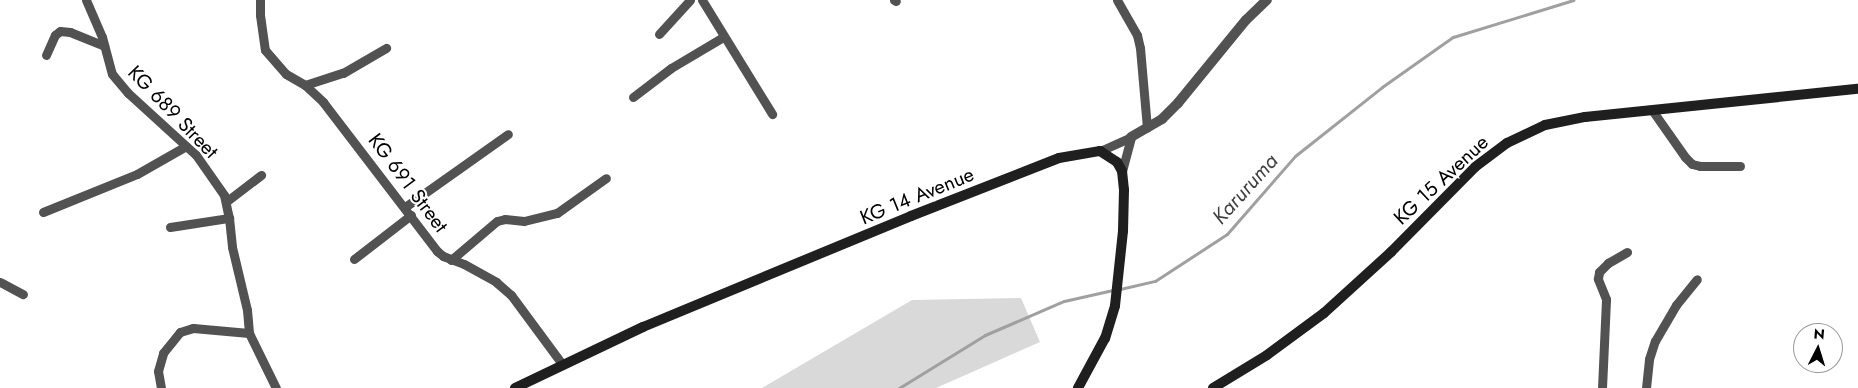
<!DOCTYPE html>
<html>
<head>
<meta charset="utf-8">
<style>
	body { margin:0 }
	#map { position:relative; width:1858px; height:388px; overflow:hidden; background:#fff; font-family:Jost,sans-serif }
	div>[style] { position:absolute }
	.green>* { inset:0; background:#d9d9d9 }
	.stream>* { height:3px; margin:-1.5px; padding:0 1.5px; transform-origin:1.5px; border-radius:1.5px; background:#a0a0a0 }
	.minor>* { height:9px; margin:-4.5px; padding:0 4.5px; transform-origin:4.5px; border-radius:4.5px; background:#525252 }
	.tertiary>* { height:10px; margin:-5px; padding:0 5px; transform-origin:5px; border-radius:5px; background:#525252 }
	.secondary>* { height:10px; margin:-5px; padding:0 5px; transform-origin:5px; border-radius:5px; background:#1f1f1f }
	span { translate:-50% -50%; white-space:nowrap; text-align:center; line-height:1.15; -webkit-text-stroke:4px #fff; paint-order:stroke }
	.street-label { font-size:20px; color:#000 }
	.water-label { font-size:21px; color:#414141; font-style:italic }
	.north { position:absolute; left:1793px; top:323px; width:50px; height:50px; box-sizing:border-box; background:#fff; border:1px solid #999; border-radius:50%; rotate:5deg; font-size:14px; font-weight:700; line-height:20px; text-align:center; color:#000 }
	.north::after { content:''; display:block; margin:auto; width:18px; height:22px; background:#000; clip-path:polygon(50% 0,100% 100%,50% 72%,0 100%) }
</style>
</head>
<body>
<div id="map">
	<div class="green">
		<i style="clip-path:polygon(1021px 298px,1040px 342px,936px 388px,762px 388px,912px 300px)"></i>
	</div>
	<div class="stream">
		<i style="left:1120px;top:289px;width:36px;rotate:-13deg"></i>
		<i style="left:1155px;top:281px;width:86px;rotate:-33.1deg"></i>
		<i style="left:1227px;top:234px;width:103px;rotate:-48.9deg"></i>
		<i style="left:1295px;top:156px;width:111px;rotate:-38.4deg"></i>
		<i style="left:1382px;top:87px;width:87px;rotate:-35.2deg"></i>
		<i style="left:1453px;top:37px;width:126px;rotate:-17.1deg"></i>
		<i style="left:899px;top:388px;width:101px;rotate:-31.6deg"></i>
		<i style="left:985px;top:335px;width:86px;rotate:-23.3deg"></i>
		<i style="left:1064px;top:301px;width:50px;rotate:-12.7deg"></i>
	</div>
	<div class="minor">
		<i style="left:86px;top:0;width:40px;rotate:66.6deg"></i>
		<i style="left:102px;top:37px;width:38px;rotate:75deg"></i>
		<i style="left:112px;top:74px;width:25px;rotate:50deg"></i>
		<i style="left:128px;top:93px;width:92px;rotate:42.4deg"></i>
		<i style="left:196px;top:155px;width:49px;rotate:55deg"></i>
		<i style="left:224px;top:195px;width:24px;rotate:78deg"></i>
		<i style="left:229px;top:218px;width:29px;rotate:84deg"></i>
		<i style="left:232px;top:247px;width:65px;rotate:76.6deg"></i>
		<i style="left:247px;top:310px;width:23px;rotate:85deg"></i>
		<i style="left:249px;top:333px;width:61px;rotate:63.9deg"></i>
		<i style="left:260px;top:0;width:15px;rotate:90deg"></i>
		<i style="left:260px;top:15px;width:35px;rotate:82deg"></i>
		<i style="left:265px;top:50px;width:32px;rotate:49deg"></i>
		<i style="left:286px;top:74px;width:22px;rotate:30deg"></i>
		<i style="left:305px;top:85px;width:25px;rotate:43deg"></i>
		<i style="left:323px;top:102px;width:188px;rotate:52.6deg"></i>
		<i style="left:437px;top:251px;width:8px;rotate:40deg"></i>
		<i style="left:443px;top:256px;width:22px;rotate:21deg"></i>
		<i style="left:464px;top:264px;width:37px;rotate:29deg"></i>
		<i style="left:496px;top:282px;width:20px;rotate:41deg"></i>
		<i style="left:511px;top:295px;width:86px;rotate:53.5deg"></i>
		<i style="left:702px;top:0;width:134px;rotate:58.4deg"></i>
		<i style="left:894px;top:0;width:2px;rotate:27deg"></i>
		<i style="left:1117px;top:0;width:40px;rotate:60.3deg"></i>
		<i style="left:1137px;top:35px;width:13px;rotate:77deg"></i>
		<i style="left:1140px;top:48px;width:80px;rotate:85deg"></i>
		<i style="left:659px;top:34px;width:46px;rotate:-47.6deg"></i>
		<i style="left:46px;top:55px;width:22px;rotate:-66deg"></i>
		<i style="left:55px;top:35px;width:6px;rotate:-39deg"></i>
		<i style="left:60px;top:31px;width:10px;rotate:6deg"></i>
		<i style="left:70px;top:32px;width:37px;rotate:22deg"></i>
		<i style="left:305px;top:85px;width:40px;rotate:-18deg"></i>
		<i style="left:343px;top:73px;width:50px;rotate:-30.2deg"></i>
		<i style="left:633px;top:97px;width:48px;rotate:-37.3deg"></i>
		<i style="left:671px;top:68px;width:61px;rotate:-30.8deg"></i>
		<i style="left:1652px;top:110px;width:57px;rotate:54.9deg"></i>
		<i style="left:1685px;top:157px;width:10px;rotate:45deg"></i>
		<i style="left:1692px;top:164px;width:8px;rotate:14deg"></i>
		<i style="left:1700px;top:166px;width:40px"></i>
		<i style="left:1100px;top:151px;width:34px;rotate:-24deg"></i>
		<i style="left:1122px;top:171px;width:35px;rotate:-75deg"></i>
		<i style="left:227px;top:201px;width:43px;rotate:-37.4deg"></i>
		<i style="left:405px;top:207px;width:126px;rotate:-35.3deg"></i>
		<i style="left:43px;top:212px;width:101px;rotate:-22deg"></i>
		<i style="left:137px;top:174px;width:56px;rotate:-29.7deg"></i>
		<i style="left:170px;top:227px;width:60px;rotate:-8.7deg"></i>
		<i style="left:354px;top:259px;width:72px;rotate:-37.7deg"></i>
		<i style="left:451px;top:260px;width:60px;rotate:-40.3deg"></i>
		<i style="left:497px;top:221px;width:8px;rotate:-14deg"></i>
		<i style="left:505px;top:219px;width:19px;rotate:6deg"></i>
		<i style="left:524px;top:221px;width:34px;rotate:-14deg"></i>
		<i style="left:557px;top:213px;width:60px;rotate:-35.5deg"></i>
		<i style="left:0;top:282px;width:26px;rotate:28deg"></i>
		<i style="left:161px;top:388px;width:17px;rotate:-100deg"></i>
		<i style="left:158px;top:371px;width:19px;rotate:-74deg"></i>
		<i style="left:163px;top:353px;width:27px;rotate:-51deg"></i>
		<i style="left:180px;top:332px;width:14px;rotate:-17deg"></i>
		<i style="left:193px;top:328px;width:56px;rotate:5.1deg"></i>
		<i style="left:1602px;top:388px;width:89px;rotate:-87.4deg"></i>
		<i style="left:1606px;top:299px;width:22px;rotate:-112deg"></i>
		<i style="left:1598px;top:279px;width:7px;rotate:-82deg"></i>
		<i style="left:1599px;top:272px;width:13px;rotate:-45deg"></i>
		<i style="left:1608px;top:263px;width:22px;rotate:-30deg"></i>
		<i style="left:1646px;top:388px;width:29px;rotate:-84deg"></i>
		<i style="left:1649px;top:359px;width:19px;rotate:-72deg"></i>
		<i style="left:1655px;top:341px;width:42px;rotate:-59.7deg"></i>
		<i style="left:1676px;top:305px;width:33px;rotate:-51deg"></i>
	</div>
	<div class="tertiary">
		<i style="left:1131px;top:137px;width:36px;rotate:-30deg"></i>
		<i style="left:1162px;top:119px;width:23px;rotate:-45deg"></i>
		<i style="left:1178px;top:103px;width:107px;rotate:-50.7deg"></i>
		<i style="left:1246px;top:20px;width:29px;rotate:-44deg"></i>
	</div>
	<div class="secondary">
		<i style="left:515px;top:388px;width:142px;rotate:-25.5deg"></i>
		<i style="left:643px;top:327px;width:290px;rotate:-22.5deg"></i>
		<i style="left:911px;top:216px;width:159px;rotate:-21.4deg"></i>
		<i style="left:1059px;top:158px;width:42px;rotate:-9.7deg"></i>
		<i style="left:1100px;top:151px;width:20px;rotate:33deg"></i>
		<i style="left:1117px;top:162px;width:10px;rotate:61deg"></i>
		<i style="left:1122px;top:171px;width:19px;rotate:84deg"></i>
		<i style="left:1124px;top:190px;width:41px;rotate:91.4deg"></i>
		<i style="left:1123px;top:231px;width:75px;rotate:96.1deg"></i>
		<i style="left:1115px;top:306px;width:34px;rotate:107deg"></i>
		<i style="left:1105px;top:338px;width:57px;rotate:118.4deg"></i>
		<i style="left:1213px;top:388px;width:63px;rotate:-31.4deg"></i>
		<i style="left:1267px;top:355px;width:71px;rotate:-36.4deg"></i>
		<i style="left:1324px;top:313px;width:91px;rotate:-42.3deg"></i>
		<i style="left:1391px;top:252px;width:120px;rotate:-45.3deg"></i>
		<i style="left:1475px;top:167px;width:40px;rotate:-37deg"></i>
		<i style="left:1507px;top:143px;width:42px;rotate:-25.3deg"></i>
		<i style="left:1545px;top:125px;width:41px;rotate:-11.3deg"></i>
		<i style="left:1585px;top:117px;width:274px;rotate:-5.9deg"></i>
	</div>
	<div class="street-label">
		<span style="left:173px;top:112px;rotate:46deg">KG 689 Street</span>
		<span style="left:1441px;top:180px;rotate:-43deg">KG 15 Avenue</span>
		<span style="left:408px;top:183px;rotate:53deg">KG 691 Street</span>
		<span style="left:917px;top:196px;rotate:-22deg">KG 14 Avenue</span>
	</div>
	<div class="water-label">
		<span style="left:1245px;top:189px;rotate:-48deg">Karuruma</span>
	</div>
	<div class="north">N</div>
</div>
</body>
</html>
